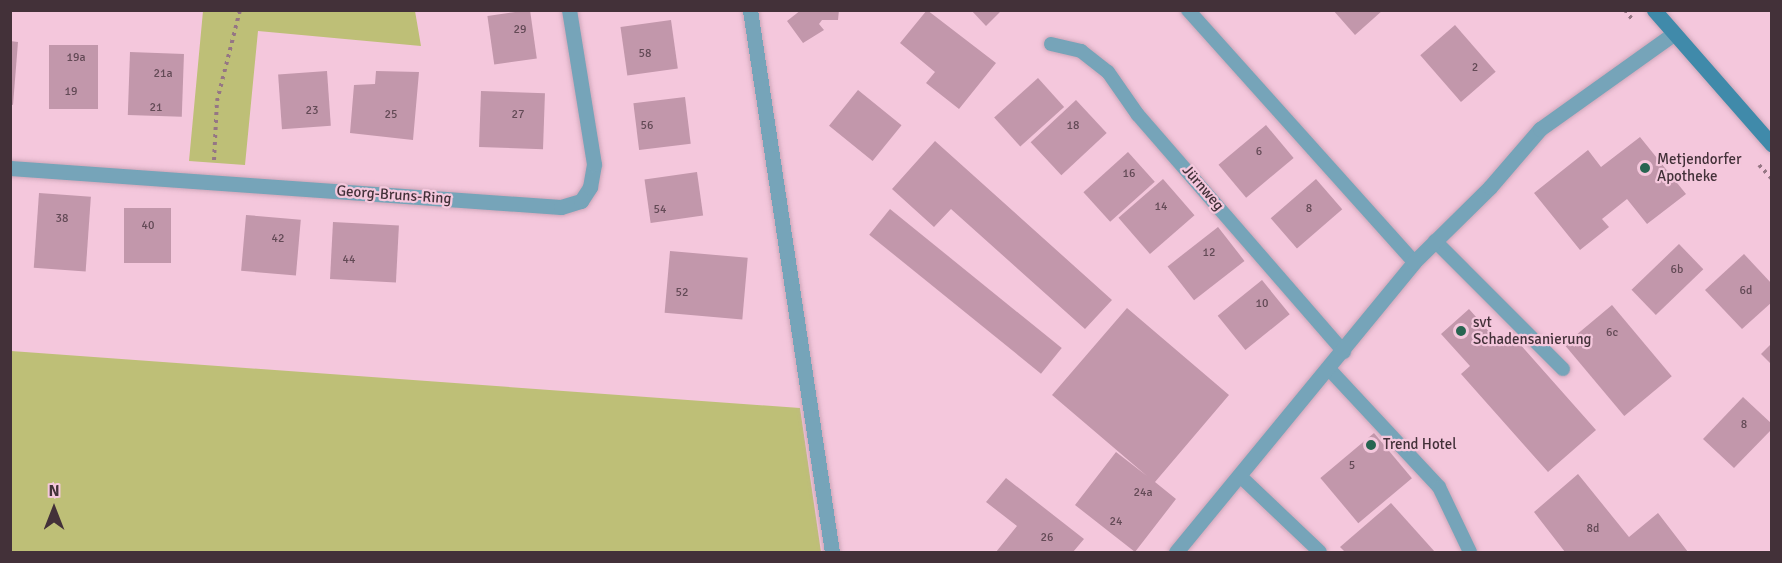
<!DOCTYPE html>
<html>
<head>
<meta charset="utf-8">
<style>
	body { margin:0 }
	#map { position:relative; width:1782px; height:563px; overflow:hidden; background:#f4c7dc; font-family:Signika,sans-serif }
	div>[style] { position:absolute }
	.green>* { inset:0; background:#bebf77 }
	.building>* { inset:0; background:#c297ab; transform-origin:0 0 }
	.path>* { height:4px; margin-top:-2px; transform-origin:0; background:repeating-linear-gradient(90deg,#957684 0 3px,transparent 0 7.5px) }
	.roads { filter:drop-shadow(0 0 2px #cda6b8) drop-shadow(0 0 2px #cda6b8) }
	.service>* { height:14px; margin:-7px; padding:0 7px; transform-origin:7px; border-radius:7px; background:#76a4b9 }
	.minor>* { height:15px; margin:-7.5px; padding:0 7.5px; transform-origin:7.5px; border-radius:7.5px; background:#76a4b9 }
	.secondary>* { height:15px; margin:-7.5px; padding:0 7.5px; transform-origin:7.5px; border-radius:7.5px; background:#408aaa }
	.dots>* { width:16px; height:16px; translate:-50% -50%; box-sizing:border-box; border:3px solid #f4c7dc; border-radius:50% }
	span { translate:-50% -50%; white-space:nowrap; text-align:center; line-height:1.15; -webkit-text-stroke:4.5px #f4c7dc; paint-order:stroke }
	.number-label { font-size:12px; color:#634a56 }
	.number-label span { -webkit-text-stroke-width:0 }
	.poi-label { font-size:15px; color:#433139 }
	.left { translate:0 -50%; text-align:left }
	.street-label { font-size:15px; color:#433139 }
	.frame { position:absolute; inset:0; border:12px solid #433139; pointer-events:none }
	.north { position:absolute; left:24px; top:479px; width:60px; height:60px; -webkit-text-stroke:4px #f4c7dc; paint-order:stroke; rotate:0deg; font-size:16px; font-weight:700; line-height:24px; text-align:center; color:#433139 }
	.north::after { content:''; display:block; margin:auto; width:21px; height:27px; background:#433139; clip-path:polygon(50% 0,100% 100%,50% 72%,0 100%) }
</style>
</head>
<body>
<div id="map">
	<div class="green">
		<i style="clip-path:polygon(203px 11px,415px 11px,421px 46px,258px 31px,245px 165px,189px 161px)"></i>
		<i style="clip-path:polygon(11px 351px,800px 408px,821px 552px,11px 552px)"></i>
	</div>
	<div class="building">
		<i style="left:530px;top:10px;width:49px;height:43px;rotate:82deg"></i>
		<i style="clip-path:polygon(801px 10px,839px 10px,838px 20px,822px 20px,819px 24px,824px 30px,803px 43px,787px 21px)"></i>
		<i style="clip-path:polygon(927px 10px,996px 63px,959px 109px,926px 83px,935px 72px,900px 43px)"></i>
		<i style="clip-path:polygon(971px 10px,1002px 10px,986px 26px)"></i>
		<i style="clip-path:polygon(1333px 10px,1383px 10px,1355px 35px)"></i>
		<i style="left:671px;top:20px;width:49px;height:51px;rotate:82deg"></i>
		<i style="left:1455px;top:25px;width:62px;height:46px;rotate:49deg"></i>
		<i style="clip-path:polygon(10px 41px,18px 42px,13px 105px,10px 104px)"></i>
		<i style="left:49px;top:45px;width:49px;height:64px"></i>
		<i style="left:130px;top:52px;width:54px;height:63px;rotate:2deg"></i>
		<i style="left:327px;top:71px;width:55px;height:49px;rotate:86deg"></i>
		<i style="clip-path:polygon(376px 71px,419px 72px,413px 140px,350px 133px,354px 85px,375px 84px)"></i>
		<i style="left:1038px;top:78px;width:39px;height:59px;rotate:48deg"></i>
		<i style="left:858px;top:90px;width:56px;height:46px;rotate:39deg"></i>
		<i style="left:481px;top:91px;width:64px;height:56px;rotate:2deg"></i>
		<i style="left:685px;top:97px;width:47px;height:52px;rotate:83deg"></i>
		<i style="left:1076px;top:100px;width:45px;height:62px;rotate:47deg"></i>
		<i style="left:1266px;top:125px;width:43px;height:62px;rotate:50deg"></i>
		<i style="clip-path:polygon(1640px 137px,1686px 194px,1647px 224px,1627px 199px,1602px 219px,1609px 227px,1580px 250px,1534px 193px,1588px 150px,1601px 167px)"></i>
		<i style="clip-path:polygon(935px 141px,1112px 300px,1085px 329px,951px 209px,934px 227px,892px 189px)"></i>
		<i style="left:1128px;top:152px;width:40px;height:60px;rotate:48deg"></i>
		<i style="left:697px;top:172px;width:44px;height:53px;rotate:82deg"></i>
		<i style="left:1163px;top:179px;width:48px;height:59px;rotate:49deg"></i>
		<i style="left:1316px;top:179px;width:40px;height:60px;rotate:49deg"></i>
		<i style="left:39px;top:193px;width:52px;height:75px;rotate:4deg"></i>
		<i style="left:124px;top:208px;width:47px;height:55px"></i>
		<i style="left:890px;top:209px;width:221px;height:33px;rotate:39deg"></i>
		<i style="left:246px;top:215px;width:55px;height:56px;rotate:5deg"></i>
		<i style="left:333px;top:222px;width:66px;height:57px;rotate:3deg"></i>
		<i style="left:1218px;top:227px;width:43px;height:64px;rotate:52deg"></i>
		<i style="left:1679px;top:244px;width:35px;height:66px;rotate:46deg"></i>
		<i style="left:670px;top:251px;width:78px;height:62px;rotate:5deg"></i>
		<i style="clip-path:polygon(1744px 254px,1772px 284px,1772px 302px,1742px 329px,1705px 290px)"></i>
		<i style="left:1262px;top:280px;width:44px;height:57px;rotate:51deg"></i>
		<i style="left:1612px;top:305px;width:93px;height:62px;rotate:50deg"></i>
		<i style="clip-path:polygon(1127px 308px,1229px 395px,1155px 482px,1176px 499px,1135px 552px,1075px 505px,1116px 452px,1147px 476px,1052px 395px)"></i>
		<i style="clip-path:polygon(1469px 309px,1500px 344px,1511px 334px,1596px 430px,1548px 472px,1461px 374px,1470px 366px,1441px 334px)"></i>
		<i style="clip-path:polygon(1772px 343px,1772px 365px,1761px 354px)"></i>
		<i style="clip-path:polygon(1743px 397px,1772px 424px,1772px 429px,1734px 468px,1703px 439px)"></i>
		<i style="left:1374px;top:433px;width:59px;height:70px;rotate:50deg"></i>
		<i style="clip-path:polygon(1578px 474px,1629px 537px,1658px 513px,1688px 552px,1565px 552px,1534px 512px)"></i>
		<i style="clip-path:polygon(1006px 478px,1084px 539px,1073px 552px,996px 552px,1017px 526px,986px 502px)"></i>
		<i style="clip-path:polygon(1391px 503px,1435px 552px,1345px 552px,1340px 547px)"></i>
	</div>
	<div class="path">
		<i style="left:1625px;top:10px;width:11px;rotate:52deg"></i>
		<i style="left:214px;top:160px;width:59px;rotate:-87.1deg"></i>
		<i style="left:217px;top:101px;width:94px;rotate:-75.8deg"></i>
		<i style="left:1759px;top:165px;width:19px;rotate:47deg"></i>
	</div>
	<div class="roads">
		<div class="service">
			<i style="left:1188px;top:10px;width:338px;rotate:48.1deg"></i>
			<i style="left:1051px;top:44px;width:31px;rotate:13deg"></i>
			<i style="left:1081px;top:51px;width:34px;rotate:38deg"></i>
			<i style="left:1108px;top:72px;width:52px;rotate:55.1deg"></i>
			<i style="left:1138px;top:115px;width:314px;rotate:49deg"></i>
			<i style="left:1435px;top:241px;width:181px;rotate:45deg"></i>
			<i style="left:1329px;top:369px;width:161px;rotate:47deg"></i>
			<i style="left:1439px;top:487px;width:72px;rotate:64.5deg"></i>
			<i style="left:1240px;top:476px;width:110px;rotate:43.5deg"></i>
		</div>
		<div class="minor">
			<i style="left:750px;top:10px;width:548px;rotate:81.4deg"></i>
			<i style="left:10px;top:168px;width:552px;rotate:4.05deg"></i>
			<i style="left:561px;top:207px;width:21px;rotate:-17deg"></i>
			<i style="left:581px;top:201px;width:17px;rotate:-57deg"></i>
			<i style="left:590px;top:187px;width:23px;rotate:-80deg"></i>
			<i style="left:594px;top:164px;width:156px;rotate:-99.2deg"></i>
			<i style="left:1176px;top:552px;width:375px;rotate:-50.6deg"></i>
			<i style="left:1414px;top:262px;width:107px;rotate:-44.6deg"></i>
			<i style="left:1490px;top:187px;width:77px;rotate:-49.2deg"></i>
			<i style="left:1540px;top:129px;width:163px;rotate:-35.5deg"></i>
		</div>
		<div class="secondary">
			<i style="left:1654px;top:10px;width:179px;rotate:48.8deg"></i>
		</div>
	</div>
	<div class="dots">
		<i style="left:1645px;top:168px;background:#276551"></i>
		<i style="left:1461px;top:331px;background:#276551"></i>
		<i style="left:1371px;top:445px;background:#276551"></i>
	</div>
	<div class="number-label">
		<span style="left:520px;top:30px">29</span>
		<span style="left:645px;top:54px">58</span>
		<span style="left:76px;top:58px">19a</span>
		<span style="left:1475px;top:68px">2</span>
		<span style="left:163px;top:74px">21a</span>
		<span style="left:71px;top:92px">19</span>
		<span style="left:156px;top:108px">21</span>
		<span style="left:312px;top:111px">23</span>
		<span style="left:391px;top:115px">25</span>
		<span style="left:518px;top:115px">27</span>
		<span style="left:647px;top:126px">56</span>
		<span style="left:1073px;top:126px">18</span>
		<span style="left:1259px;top:152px">6</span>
		<span style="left:1129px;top:174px">16</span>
		<span style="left:1161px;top:207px">14</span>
		<span style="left:1309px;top:209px">8</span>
		<span style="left:660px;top:210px">54</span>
		<span style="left:62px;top:219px">38</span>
		<span style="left:148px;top:226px">40</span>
		<span style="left:278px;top:239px">42</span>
		<span style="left:1209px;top:253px">12</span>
		<span style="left:349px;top:260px">44</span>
		<span style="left:1677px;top:270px">6b</span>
		<span style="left:1746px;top:291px">6d</span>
		<span style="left:682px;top:293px">52</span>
		<span style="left:1262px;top:304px">10</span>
		<span style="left:1612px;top:333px">6c</span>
		<span style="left:1744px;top:425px">8</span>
		<span style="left:1352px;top:466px">5</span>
		<span style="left:1143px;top:493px">24a</span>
		<span style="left:1116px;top:522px">24</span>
		<span style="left:1593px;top:529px">8d</span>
		<span style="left:1047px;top:538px">26</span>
	</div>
	<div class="poi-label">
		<span class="left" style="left:1657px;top:168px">Metjendorfer<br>Apotheke</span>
		<span class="left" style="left:1473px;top:331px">svt<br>Schadensanierung</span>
		<span class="left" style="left:1383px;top:445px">Trend Hotel</span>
	</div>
	<div class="street-label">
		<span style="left:1203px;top:188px;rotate:49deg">Jürnweg</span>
		<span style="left:394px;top:195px;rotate:4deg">Georg-Bruns-Ring</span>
	</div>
	<div class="frame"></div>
	<div class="north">N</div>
</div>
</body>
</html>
